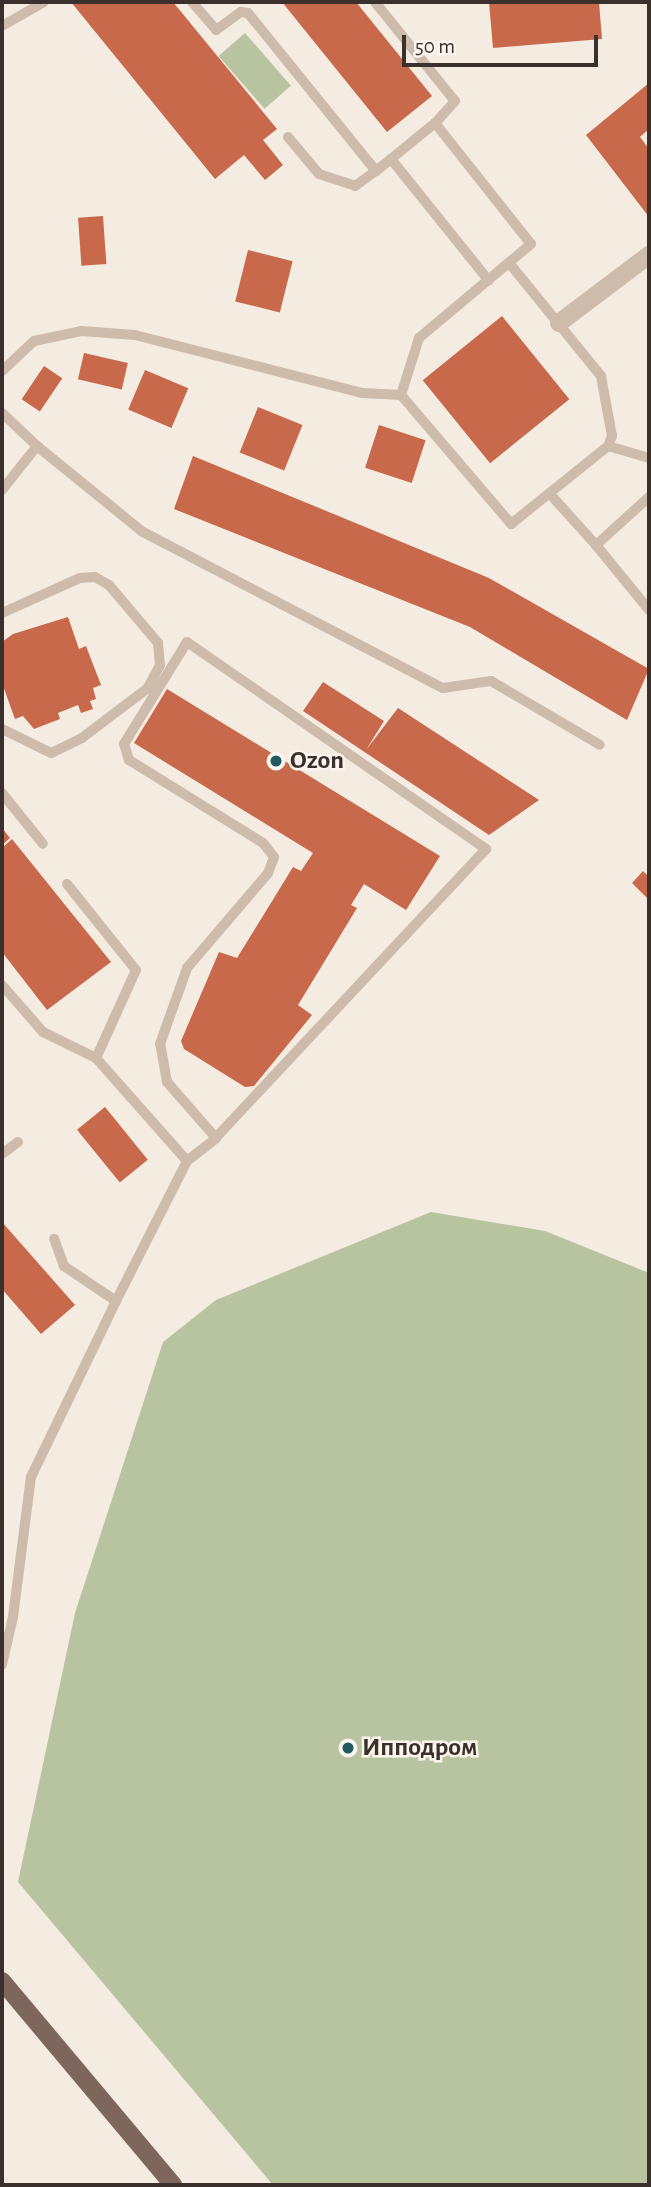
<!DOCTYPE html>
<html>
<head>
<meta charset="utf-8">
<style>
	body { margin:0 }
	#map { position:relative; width:651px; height:2187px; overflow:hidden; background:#f4ebe1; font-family:"Alegreya Sans",sans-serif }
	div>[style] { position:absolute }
	.green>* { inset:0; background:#b8c4a0; transform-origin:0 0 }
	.building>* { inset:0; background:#c8694b; transform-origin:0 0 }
	.service>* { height:10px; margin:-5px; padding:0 5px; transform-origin:5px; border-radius:5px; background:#cdbbac }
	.minor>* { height:18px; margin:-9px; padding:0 9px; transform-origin:9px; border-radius:9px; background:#cdbbac }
	.primary>* { height:18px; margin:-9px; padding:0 9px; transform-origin:9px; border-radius:9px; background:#7d675c }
	.dots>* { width:19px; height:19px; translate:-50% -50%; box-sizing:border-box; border:4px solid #fbf5ee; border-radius:50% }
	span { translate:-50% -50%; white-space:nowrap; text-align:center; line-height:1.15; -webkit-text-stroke:5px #fbf5ee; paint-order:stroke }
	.poi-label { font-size:26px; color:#3b302b; font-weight:700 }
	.left { translate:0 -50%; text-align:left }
	.frame { position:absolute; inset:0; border:4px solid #3b302b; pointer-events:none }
	.scale { position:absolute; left:402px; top:35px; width:196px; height:32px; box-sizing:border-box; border:4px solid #3b302b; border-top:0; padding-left:9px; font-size:21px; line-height:24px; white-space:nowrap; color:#3b302b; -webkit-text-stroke:5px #fbf5ee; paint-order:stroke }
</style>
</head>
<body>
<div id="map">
	<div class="green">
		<i style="left:245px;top:33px;width:70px;height:35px;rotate:49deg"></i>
		<i style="clip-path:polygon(431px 1212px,545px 1231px,649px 1273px,649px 2185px,273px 2185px,18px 1882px,75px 1613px,163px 1342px,216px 1300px)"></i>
	</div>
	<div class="building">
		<i style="clip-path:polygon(71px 2px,173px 2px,277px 129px,263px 140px,283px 165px,265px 180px,244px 155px,215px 179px)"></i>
		<i style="clip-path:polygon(282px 2px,356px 2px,432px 96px,387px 132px)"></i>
		<i style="clip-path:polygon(489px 2px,599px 2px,602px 39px,493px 48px)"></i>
		<i style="clip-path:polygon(649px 83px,649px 129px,640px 137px,649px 149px,649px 217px,586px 135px)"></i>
		<i style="left:103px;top:216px;width:48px;height:25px;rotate:86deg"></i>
		<i style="left:248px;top:250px;width:46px;height:53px;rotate:14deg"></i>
		<i style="left:502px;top:316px;width:107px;height:102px;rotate:51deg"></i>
		<i style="left:84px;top:353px;width:45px;height:27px;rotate:13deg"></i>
		<i style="left:44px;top:366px;width:22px;height:40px;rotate:34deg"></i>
		<i style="left:145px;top:370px;width:47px;height:43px;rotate:23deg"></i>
		<i style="left:258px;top:407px;width:48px;height:49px;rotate:22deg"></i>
		<i style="left:379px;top:425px;width:49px;height:45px;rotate:18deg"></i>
		<i style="clip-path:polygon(193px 456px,489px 578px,649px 669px,627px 720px,470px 627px,174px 509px)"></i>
		<i style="clip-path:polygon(68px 617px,79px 649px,86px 646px,101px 685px,93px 688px,96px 699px,90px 701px,93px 709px,81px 713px,78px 705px,58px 713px,60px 719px,34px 729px,23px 716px,15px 719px,2px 683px,2px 642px,13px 634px)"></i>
		<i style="clip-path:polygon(323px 682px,384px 721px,366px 750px,398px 708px,539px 800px,489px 835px,303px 711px)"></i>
		<i style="clip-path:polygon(167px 689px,440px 856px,406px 910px,364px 884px,351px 905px,357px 908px,298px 1005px,312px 1015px,254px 1086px,245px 1087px,184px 1049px,181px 1041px,219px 952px,237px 958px,293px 867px,301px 871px,313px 853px,134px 743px)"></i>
		<i style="clip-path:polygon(2px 828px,10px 838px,2px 845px)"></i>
		<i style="clip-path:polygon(12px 839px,111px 962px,47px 1010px,2px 952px,2px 848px)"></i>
		<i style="clip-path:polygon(643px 871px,649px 877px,649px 900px,632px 883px)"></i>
		<i style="left:105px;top:1107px;width:68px;height:36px;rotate:51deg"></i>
		<i style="clip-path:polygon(2px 1222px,75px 1305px,41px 1334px,2px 1289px)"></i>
	</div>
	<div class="service">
		<i style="left:192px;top:2px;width:37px;rotate:49deg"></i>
		<i style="left:216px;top:30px;width:31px;rotate:-36deg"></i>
		<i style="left:241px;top:12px;width:7px;rotate:8deg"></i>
		<i style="left:248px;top:13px;width:203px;rotate:51deg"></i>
		<i style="left:376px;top:171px;width:19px;rotate:-39deg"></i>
		<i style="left:391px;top:159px;width:156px;rotate:51.2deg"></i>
		<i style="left:375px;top:2px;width:127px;rotate:51.1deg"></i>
		<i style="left:455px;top:101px;width:30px;rotate:132deg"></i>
		<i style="left:2px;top:26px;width:48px;rotate:-29.7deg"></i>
		<i style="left:288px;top:137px;width:48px;rotate:50deg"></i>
		<i style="left:319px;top:174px;width:38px;rotate:18deg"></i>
		<i style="left:355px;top:186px;width:26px;rotate:-36deg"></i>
		<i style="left:391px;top:159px;width:57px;rotate:-39.3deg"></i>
		<i style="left:435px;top:123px;width:154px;rotate:51.6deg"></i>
		<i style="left:531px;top:244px;width:146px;rotate:140deg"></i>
		<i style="left:419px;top:338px;width:60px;rotate:107.5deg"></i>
		<i style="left:2px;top:371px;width:44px;rotate:-43.2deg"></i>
		<i style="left:34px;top:341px;width:48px;rotate:-12deg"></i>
		<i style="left:81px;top:331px;width:54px;rotate:4.2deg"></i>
		<i style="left:135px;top:335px;width:235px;rotate:14.3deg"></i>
		<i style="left:363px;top:393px;width:38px;rotate:3deg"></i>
		<i style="left:401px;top:395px;width:170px;rotate:49.5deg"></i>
		<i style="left:511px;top:524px;width:124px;rotate:-38.8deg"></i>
		<i style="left:608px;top:446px;width:11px;rotate:-68deg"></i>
		<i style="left:612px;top:436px;width:61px;rotate:-100.4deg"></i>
		<i style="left:601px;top:376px;width:144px;rotate:-129.1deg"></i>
		<i style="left:2px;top:413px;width:48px;rotate:43.3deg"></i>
		<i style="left:37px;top:446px;width:56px;rotate:128.5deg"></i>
		<i style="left:37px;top:446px;width:136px;rotate:39.1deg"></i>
		<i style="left:143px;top:532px;width:338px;rotate:27.5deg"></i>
		<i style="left:443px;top:688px;width:49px;rotate:-8.3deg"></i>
		<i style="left:491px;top:681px;width:126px;rotate:30.4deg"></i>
		<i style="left:608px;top:446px;width:43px;rotate:16.3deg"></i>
		<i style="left:550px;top:494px;width:69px;rotate:48deg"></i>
		<i style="left:649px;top:497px;width:72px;rotate:137.8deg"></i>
		<i style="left:596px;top:545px;width:84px;rotate:50.8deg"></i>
		<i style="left:2px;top:613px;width:85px;rotate:-24.2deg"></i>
		<i style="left:80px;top:578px;width:15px;rotate:-4deg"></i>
		<i style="left:95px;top:577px;width:16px;rotate:30deg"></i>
		<i style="left:109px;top:585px;width:76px;rotate:49.8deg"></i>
		<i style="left:158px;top:643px;width:22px;rotate:85deg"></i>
		<i style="left:160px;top:665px;width:26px;rotate:118deg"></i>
		<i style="left:148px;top:688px;width:83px;rotate:142.9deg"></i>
		<i style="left:82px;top:738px;width:34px;rotate:154deg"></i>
		<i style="left:51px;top:753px;width:55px;rotate:-153.9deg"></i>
		<i style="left:2px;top:793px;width:65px;rotate:51.2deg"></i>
		<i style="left:67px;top:884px;width:110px;rotate:51.3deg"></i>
		<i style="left:136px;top:970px;width:97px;rotate:114.4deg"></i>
		<i style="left:2px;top:985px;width:62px;rotate:48.9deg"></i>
		<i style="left:43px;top:1032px;width:59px;rotate:26.1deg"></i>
		<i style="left:96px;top:1058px;width:137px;rotate:48.5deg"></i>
		<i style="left:187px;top:1161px;width:157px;rotate:116.9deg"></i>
		<i style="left:2px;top:1154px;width:20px;rotate:-37deg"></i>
		<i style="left:187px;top:1161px;width:37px;rotate:-38deg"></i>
		<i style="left:216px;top:1138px;width:74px;rotate:-131.2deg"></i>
		<i style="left:167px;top:1082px;width:39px;rotate:-100deg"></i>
		<i style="left:160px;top:1044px;width:81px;rotate:-70.4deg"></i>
		<i style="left:187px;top:968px;width:125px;rotate:-49.5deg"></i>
		<i style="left:268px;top:873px;width:17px;rotate:-69deg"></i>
		<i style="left:274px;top:857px;width:18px;rotate:-128deg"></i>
		<i style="left:263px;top:843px;width:158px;rotate:-148.2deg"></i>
		<i style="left:129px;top:760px;width:17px;rotate:-107deg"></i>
		<i style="left:124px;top:744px;width:120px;rotate:-58.3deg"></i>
		<i style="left:187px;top:642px;width:364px;rotate:34.7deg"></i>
		<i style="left:486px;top:849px;width:396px;rotate:133.1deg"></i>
		<i style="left:2px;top:1665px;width:49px;rotate:-77.1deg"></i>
		<i style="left:13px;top:1617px;width:141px;rotate:-82.7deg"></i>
		<i style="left:31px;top:1477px;width:195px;rotate:-64.2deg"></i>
		<i style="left:116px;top:1301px;width:63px;rotate:-146.1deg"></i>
		<i style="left:64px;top:1266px;width:29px;rotate:-110deg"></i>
	</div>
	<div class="minor">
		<i style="left:559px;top:323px;width:113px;rotate:-37.1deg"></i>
	</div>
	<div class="primary">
		<i style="left:2px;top:1981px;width:266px;rotate:50deg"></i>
	</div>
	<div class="dots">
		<i style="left:276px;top:761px;background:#1f5a5e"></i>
		<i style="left:348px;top:1748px;background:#1f5a5e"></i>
	</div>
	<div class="poi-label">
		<span class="left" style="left:290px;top:761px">Ozon</span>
		<span class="left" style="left:362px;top:1748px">Ипподром</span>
	</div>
	<div class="frame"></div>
	<div class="scale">50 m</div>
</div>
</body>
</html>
